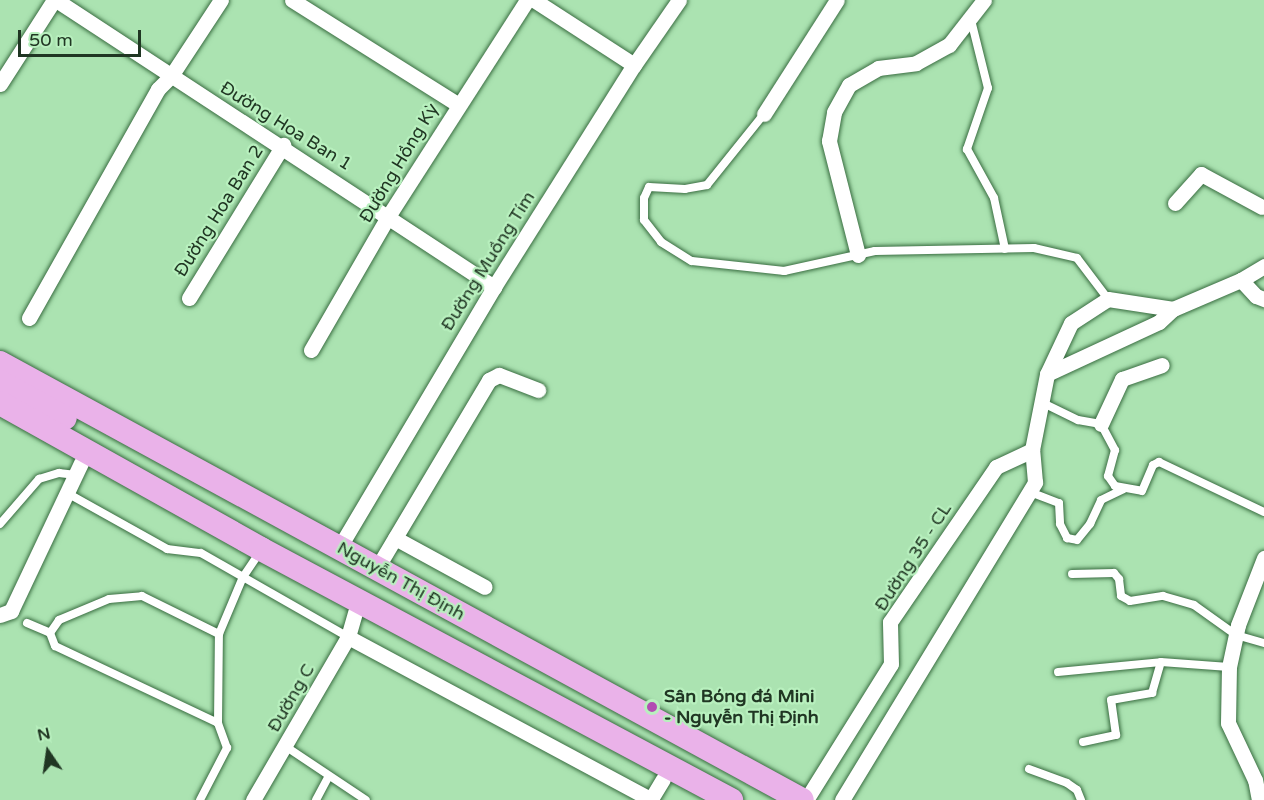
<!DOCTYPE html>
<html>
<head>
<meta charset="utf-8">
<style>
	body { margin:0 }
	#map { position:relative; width:1264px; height:800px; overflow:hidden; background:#abe3b1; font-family:"Varela Round",sans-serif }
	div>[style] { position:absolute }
	.roads { filter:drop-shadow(0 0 2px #396d41) drop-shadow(0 0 2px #396d41) }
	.service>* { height:8px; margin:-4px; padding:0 4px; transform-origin:4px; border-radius:4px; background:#fff }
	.minor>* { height:15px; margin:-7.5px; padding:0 7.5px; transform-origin:7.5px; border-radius:7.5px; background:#fff }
	.primary>* { height:24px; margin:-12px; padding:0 12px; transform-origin:12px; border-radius:12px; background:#eab2e9 }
	.dots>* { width:16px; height:16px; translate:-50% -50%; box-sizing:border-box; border:3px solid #b8f0be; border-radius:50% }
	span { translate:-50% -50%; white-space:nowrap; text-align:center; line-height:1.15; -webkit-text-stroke:4.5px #b8f0be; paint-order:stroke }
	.street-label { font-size:18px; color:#203623 }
	.poi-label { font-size:18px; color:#203623; font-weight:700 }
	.left { translate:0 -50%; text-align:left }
	.north { position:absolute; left:18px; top:722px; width:60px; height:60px; -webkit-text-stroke:4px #b8f0be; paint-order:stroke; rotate:347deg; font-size:16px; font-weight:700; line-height:24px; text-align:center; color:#203623 }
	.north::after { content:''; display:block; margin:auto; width:21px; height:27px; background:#203623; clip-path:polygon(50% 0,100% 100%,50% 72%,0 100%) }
	.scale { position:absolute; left:18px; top:30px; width:123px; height:27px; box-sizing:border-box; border:3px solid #203623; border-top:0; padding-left:8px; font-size:18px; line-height:21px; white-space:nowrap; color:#203623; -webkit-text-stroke:4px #b8f0be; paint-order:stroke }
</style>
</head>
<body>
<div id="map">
	<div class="roads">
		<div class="service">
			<i style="left:971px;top:20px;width:70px;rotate:76deg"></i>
			<i style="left:988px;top:88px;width:65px;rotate:109deg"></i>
			<i style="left:967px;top:149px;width:56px;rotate:61.1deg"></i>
			<i style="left:994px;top:198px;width:52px;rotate:77.8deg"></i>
			<i style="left:764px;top:114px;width:91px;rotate:128.8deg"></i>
			<i style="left:707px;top:185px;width:22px;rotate:170deg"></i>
			<i style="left:685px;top:189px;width:36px;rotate:-177deg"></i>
			<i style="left:649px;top:187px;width:12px;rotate:114deg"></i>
			<i style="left:644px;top:198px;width:22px;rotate:90deg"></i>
			<i style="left:644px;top:220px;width:28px;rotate:52deg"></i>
			<i style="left:661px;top:242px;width:36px;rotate:32deg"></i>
			<i style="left:692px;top:261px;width:93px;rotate:6.2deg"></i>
			<i style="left:784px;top:271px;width:93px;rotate:-12.4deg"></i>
			<i style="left:875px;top:251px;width:159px;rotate:-1.1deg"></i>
			<i style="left:1034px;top:248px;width:44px;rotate:13.1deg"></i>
			<i style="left:1077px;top:258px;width:51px;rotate:52.9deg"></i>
			<i style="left:1043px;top:403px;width:39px;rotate:26deg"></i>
			<i style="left:1078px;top:420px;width:23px;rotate:10deg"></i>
			<i style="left:1101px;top:424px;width:30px;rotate:62deg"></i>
			<i style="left:1115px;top:450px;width:27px;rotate:105deg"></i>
			<i style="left:1108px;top:476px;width:12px;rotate:55deg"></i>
			<i style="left:1115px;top:486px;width:27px;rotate:10deg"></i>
			<i style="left:1142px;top:491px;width:28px;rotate:-67deg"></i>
			<i style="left:1153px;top:465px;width:7px;rotate:-27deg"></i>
			<i style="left:1159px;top:462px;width:116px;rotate:25.5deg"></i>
			<i style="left:1030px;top:492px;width:31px;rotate:21deg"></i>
			<i style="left:1059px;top:503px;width:21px;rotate:87deg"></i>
			<i style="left:1060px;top:524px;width:16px;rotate:63deg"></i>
			<i style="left:1067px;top:538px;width:10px;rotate:11deg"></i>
			<i style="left:1077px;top:540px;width:21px;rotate:-51deg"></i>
			<i style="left:1090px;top:524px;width:26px;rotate:-65deg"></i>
			<i style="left:1101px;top:500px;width:25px;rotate:-26deg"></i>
			<i style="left:67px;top:493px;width:115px;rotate:29.2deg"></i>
			<i style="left:167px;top:549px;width:34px;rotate:7deg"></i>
			<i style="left:201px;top:553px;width:169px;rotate:29.7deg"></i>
			<i style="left:0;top:524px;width:60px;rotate:-49.1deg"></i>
			<i style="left:39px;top:479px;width:21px;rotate:-17deg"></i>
			<i style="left:59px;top:473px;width:17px;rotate:7deg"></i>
			<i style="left:1072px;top:574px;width:42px;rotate:-1.4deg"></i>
			<i style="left:1114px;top:573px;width:8px;rotate:50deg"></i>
			<i style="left:1119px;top:579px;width:17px;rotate:83deg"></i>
			<i style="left:1121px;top:596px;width:10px;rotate:29deg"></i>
			<i style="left:1130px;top:601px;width:33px;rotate:-9deg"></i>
			<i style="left:1163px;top:596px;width:32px;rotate:16deg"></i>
			<i style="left:1194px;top:605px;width:52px;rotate:35.5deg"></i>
			<i style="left:1236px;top:635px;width:29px;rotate:16deg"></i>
			<i style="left:27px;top:623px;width:25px;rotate:23deg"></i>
			<i style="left:1058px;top:672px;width:103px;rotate:-5.5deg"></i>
			<i style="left:1161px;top:662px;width:68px;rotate:4.2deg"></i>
			<i style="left:218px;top:723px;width:180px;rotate:-154.7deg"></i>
			<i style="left:55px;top:646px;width:14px;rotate:-111deg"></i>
			<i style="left:50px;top:633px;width:16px;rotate:-55deg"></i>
			<i style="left:59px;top:620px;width:54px;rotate:-22.8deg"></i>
			<i style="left:109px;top:599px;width:33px;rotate:-5deg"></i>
			<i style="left:142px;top:596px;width:86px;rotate:26.3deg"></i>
			<i style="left:1083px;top:742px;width:34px;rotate:-12deg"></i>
			<i style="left:1116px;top:735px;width:35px;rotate:-98deg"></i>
			<i style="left:1111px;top:700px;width:42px;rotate:-9.7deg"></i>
			<i style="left:1152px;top:693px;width:32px;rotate:-74deg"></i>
			<i style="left:285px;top:746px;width:97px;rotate:33.7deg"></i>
			<i style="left:1029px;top:769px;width:40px;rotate:20.2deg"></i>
			<i style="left:1067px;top:783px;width:12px;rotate:35deg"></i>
			<i style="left:1077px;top:790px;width:11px;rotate:68deg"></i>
			<i style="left:200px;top:800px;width:59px;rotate:-62.6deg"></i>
			<i style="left:227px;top:748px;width:27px;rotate:-110deg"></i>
			<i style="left:218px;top:723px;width:89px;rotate:-89.4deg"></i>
			<i style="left:219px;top:634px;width:62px;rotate:-67.2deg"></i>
			<i style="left:243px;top:577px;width:23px;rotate:-56deg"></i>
			<i style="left:316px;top:800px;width:26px;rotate:-62deg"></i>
		</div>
		<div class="minor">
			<i style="left:56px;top:0;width:524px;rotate:33.23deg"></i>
			<i style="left:292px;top:0;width:195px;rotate:32.2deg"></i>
			<i style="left:534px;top:0;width:119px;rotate:33deg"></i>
			<i style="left:0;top:84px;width:100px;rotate:-57.3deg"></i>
			<i style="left:764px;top:114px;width:135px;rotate:-57.4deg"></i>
			<i style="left:1175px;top:203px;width:39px;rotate:-48deg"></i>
			<i style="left:1201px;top:174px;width:69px;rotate:28.4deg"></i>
			<i style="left:858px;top:255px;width:118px;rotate:-104.3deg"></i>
			<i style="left:829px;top:141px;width:29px;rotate:-80deg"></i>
			<i style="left:834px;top:112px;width:31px;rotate:-61deg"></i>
			<i style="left:849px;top:85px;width:34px;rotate:-30deg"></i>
			<i style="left:878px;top:68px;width:38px;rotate:-7deg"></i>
			<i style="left:916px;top:63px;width:38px;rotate:-29deg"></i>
			<i style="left:949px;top:45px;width:57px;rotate:-52.1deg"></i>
			<i style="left:1241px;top:280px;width:22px;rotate:47deg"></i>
			<i style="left:1256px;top:296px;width:9px;rotate:21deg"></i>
			<i style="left:189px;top:298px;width:180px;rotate:-58.4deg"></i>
			<i style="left:29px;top:318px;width:263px;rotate:-60.6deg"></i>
			<i style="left:158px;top:89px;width:18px;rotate:-45deg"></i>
			<i style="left:171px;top:76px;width:91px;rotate:-56.7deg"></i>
			<i style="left:311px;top:350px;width:156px;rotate:-60deg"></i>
			<i style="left:389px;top:215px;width:255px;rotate:-57.3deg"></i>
			<i style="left:1047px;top:374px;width:123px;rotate:-24.9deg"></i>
			<i style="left:1159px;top:322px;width:19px;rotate:-43deg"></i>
			<i style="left:1173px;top:309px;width:74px;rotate:-23.1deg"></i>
			<i style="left:1241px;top:280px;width:27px;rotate:-31deg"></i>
			<i style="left:1101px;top:424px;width:50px;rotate:-65deg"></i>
			<i style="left:1122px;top:379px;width:42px;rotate:-19.3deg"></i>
			<i style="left:395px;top:538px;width:102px;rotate:28.6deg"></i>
			<i style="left:339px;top:548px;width:304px;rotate:-59.3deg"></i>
			<i style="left:494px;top:287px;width:262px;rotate:-57.8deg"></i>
			<i style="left:634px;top:65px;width:79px;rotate:-55.3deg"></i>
			<i style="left:377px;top:568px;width:219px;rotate:-59.2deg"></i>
			<i style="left:489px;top:380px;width:11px;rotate:-27deg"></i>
			<i style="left:499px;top:375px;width:42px;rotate:21deg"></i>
			<i style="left:0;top:615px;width:12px;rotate:-20deg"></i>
			<i style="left:11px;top:611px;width:164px;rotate:-64.7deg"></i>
			<i style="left:348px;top:637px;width:345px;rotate:28.2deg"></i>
			<i style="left:651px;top:799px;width:23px;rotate:-59deg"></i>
			<i style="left:253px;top:800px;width:189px;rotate:-59.8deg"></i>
			<i style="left:348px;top:637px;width:26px;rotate:-74deg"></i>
			<i style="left:806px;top:800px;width:160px;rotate:-58deg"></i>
			<i style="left:891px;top:664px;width:42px;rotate:-91.4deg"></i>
			<i style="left:890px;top:622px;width:188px;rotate:-55.6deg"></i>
			<i style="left:996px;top:467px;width:40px;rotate:-25deg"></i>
			<i style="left:842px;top:800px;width:372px;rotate:-58.7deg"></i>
			<i style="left:1035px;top:482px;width:32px;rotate:-95deg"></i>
			<i style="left:1032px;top:450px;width:77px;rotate:-78.8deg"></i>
			<i style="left:1047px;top:374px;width:56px;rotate:-64.8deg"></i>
			<i style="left:1071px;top:323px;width:44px;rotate:-33deg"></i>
			<i style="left:1108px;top:299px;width:66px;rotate:8.7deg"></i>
			<i style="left:1259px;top:800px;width:20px;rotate:-101deg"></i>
			<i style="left:1255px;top:780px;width:63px;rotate:-115.3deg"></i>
			<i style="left:1228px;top:723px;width:56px;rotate:-89deg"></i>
			<i style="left:1229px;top:667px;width:43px;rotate:-77.9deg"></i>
			<i style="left:1238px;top:625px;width:72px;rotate:-68.8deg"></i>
		</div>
		<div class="primary">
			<i style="left:0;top:363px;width:913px;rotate:28.59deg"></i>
			<i style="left:0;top:382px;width:74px;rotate:29deg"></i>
			<i style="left:0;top:403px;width:299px;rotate:29.2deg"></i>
			<i style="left:261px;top:549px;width:533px;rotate:28.1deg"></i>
		</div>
	</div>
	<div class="dots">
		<i style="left:652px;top:707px;background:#b24db2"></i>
	</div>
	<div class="street-label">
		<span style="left:286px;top:126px;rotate:32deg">Đường Hoa Ban 1</span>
		<span style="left:399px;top:163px;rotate:-59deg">Đường Hồng Kỳ</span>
		<span style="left:219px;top:211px;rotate:-58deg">Đường Hoa Ban 2</span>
		<span style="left:488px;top:261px;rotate:-58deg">Đường Muồng Tím</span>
		<span style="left:913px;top:557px;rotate:-57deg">Đường 35 - CL</span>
		<span style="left:401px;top:581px;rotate:29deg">Nguyễn Thị Định</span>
		<span style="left:291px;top:698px;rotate:-60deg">Đường C</span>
	</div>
	<div class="poi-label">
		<span class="left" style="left:664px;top:707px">Sân Bóng đá Mini<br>- Nguyễn Thị Định</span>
	</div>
	<div class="north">N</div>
	<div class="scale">50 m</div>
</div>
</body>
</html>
